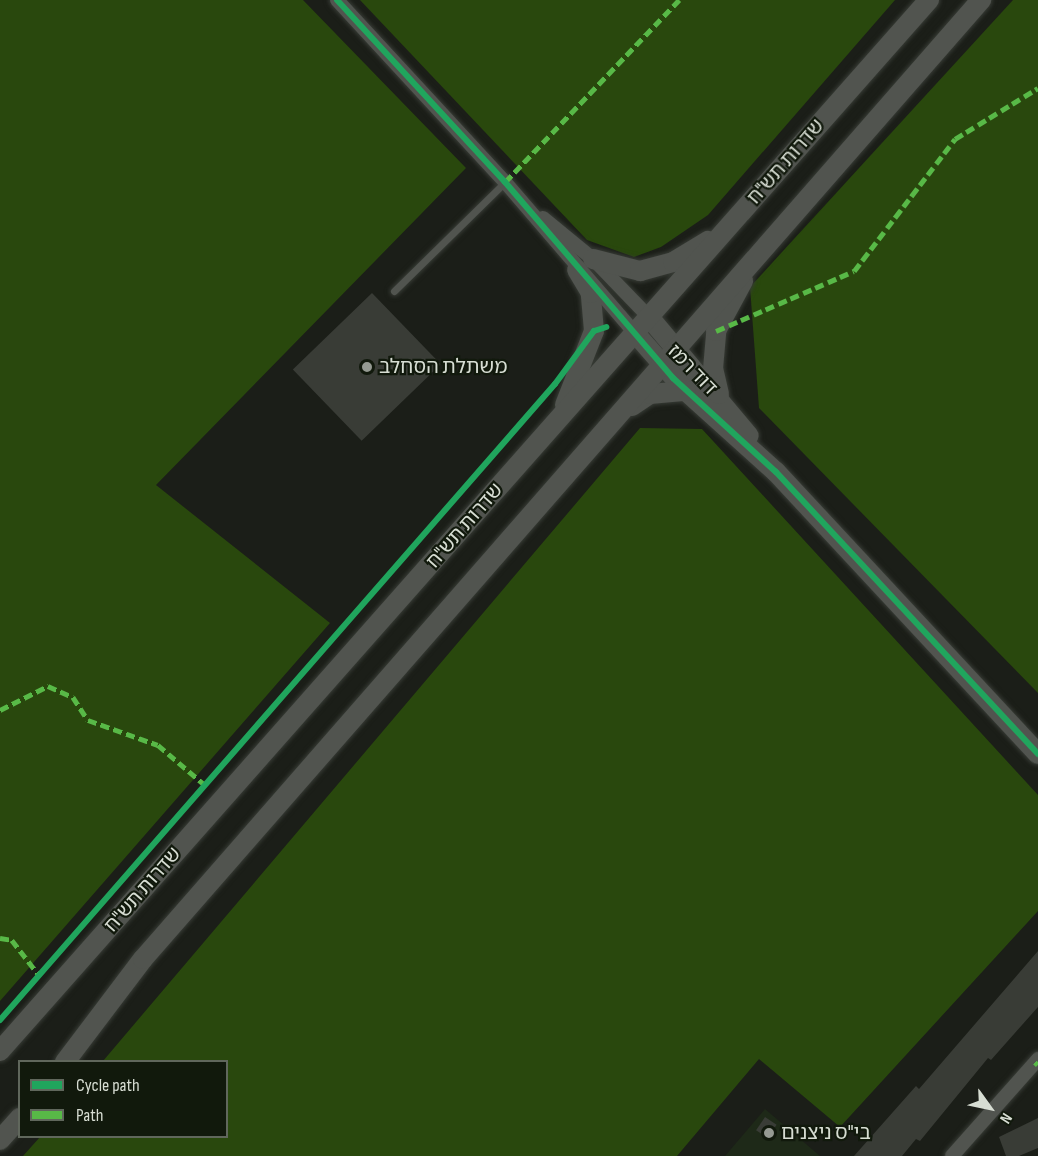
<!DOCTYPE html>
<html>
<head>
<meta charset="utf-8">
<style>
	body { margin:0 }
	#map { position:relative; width:1038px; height:1156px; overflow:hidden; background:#1b1e18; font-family:"Sofia Sans Condensed","Noto Sans Hebrew",sans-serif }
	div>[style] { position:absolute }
	.built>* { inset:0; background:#1e2918 }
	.green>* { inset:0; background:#29480d }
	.building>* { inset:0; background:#393c36; transform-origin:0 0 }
	.roads { filter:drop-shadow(0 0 2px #373b35) drop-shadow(0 0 2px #373b35) }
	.lane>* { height:7px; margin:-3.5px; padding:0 3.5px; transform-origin:3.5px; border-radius:3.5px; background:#51544f }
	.street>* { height:14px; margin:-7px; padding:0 7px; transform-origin:7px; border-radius:7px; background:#51544f }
	.secondary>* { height:20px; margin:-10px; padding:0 10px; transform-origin:10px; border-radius:10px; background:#51544f }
	.quiet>* { height:4.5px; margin-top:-2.25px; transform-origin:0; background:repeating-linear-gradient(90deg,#58b947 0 9px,transparent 0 13.5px) }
	.cycleway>* { height:6px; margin:-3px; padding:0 3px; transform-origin:3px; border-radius:3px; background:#20a55d }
	.dots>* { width:16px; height:16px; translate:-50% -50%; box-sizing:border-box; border:3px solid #11190c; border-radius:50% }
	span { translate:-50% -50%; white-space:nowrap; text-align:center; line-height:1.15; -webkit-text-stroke:4.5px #11190c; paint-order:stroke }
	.street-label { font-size:20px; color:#d7ddd3 }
	.poi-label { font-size:20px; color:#d7ddd3 }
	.left { translate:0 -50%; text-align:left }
	.legend { position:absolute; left:18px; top:1060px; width:210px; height:78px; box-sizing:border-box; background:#11190c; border:2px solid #60675c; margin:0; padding:8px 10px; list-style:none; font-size:18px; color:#d7ddd3 }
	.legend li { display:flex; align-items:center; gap:12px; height:30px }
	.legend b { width:30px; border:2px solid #60675c }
	.north { position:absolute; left:960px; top:1078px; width:60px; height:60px; -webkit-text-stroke:4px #11190c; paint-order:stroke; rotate:123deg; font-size:16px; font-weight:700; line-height:24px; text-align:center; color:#d7ddd3 }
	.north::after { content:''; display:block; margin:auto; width:21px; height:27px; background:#d7ddd3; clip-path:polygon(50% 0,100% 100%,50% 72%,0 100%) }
</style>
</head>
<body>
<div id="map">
	<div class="built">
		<i style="clip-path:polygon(765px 1109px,820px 1156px,725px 1156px)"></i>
	</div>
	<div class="green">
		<i style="clip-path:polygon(0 0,303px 0,466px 168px,156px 485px,330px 623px,0 1001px)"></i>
		<i style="clip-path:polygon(360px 0,895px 0,708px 215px,661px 247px,634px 257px,587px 240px)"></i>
		<i style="clip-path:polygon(1013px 0,1038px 0,1038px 693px,759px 408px,750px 287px)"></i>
		<i style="clip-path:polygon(640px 428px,702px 429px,1038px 795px,1038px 911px,840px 1127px,759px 1059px,677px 1156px,23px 1156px,40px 1137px,226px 1136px,226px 1062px,103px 1061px)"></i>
	</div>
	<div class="building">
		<i style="left:372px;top:293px;width:99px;height:110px;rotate:46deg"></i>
		<i style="clip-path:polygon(1038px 951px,1038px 1007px,991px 1060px,988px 1058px,920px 1141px,916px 1139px,902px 1156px,854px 1156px,916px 1086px,919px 1089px)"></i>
		<i style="left:765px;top:1117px;width:14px;height:16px;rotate:34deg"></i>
		<i style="clip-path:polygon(1038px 1118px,1038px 1148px,1019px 1156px,1006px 1156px,999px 1137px)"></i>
	</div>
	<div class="roads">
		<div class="lane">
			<i style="left:394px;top:291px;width:156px;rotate:-44.5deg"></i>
		</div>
		<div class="street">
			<i style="left:337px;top:0;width:248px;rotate:47.3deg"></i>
			<i style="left:505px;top:182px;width:199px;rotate:49.3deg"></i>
			<i style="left:543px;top:218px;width:65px;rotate:39.4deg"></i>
			<i style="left:593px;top:259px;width:81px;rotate:46deg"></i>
			<i style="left:952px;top:1156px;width:130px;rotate:-48.4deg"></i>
		</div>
		<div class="secondary">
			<i style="left:593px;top:259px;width:49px;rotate:14.3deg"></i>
			<i style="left:640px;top:271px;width:34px;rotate:-15deg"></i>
			<i style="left:673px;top:262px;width:41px;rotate:-31deg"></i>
			<i style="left:649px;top:317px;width:155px;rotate:50deg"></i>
			<i style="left:635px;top:333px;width:77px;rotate:48.7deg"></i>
			<i style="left:686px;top:391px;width:121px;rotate:42deg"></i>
			<i style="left:776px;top:472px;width:385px;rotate:47.1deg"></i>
			<i style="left:719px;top:394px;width:26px;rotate:-103deg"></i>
			<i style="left:713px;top:369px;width:38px;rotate:-85deg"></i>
			<i style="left:716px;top:331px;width:57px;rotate:-61.6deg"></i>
			<i style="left:565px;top:405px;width:79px;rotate:-68.6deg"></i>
			<i style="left:594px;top:331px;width:38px;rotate:-95deg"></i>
			<i style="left:591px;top:293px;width:27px;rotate:-121deg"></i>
			<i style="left:632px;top:406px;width:22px;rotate:-34deg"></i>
			<i style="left:650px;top:394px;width:36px;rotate:-5deg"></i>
			<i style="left:0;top:1051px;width:1403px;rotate:-48.53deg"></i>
			<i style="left:65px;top:1062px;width:129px;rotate:-52.9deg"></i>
			<i style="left:143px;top:959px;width:1274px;rotate:-48.85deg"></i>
			<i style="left:0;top:1140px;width:30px;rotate:-48deg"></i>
		</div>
	</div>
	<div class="quiet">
		<i style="left:505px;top:182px;width:252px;rotate:-46.3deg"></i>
		<i style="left:716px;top:331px;width:150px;rotate:-23.5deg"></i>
		<i style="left:854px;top:271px;width:166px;rotate:-52.6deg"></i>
		<i style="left:955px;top:139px;width:97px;rotate:-31.6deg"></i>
		<i style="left:0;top:710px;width:54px;rotate:-26.6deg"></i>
		<i style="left:48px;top:686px;width:27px;rotate:24deg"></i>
		<i style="left:73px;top:697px;width:27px;rotate:57deg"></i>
		<i style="left:88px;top:720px;width:74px;rotate:19.7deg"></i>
		<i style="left:158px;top:745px;width:62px;rotate:40.4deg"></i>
		<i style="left:0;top:938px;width:12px;rotate:9deg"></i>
		<i style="left:12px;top:940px;width:44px;rotate:52.4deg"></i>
		<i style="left:1035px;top:1062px;width:4px;rotate:45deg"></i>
	</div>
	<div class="cycleway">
		<i style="left:337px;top:0;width:248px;rotate:47.3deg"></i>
		<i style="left:505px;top:182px;width:258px;rotate:49.4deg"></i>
		<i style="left:673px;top:378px;width:139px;rotate:42.4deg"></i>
		<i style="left:776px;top:472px;width:385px;rotate:47.1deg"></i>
		<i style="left:0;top:1020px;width:844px;rotate:-48.89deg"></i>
		<i style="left:555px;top:384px;width:66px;rotate:-53.7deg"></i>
		<i style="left:594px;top:331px;width:13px;rotate:-18deg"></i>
	</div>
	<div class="dots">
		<i style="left:367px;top:367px;background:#959a92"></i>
		<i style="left:769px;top:1133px;background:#959a92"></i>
	</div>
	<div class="street-label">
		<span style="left:786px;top:162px;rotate:-49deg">שדרות תש"ח</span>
		<span style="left:692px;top:370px;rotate:46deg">דוד רמז</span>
		<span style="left:465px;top:526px;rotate:-49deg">שדרות תש"ח</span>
		<span style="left:143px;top:890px;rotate:-49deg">שדרות תש"ח</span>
	</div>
	<div class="poi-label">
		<span class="left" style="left:379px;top:367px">משתלת הסחלב</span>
		<span class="left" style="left:781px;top:1133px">בי"ס ניצנים</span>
	</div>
	<ul class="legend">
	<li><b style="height:8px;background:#20a55d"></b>Cycle path</li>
	<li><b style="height:8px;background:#58b947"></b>Path</li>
	</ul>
	<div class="north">N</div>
</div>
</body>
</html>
